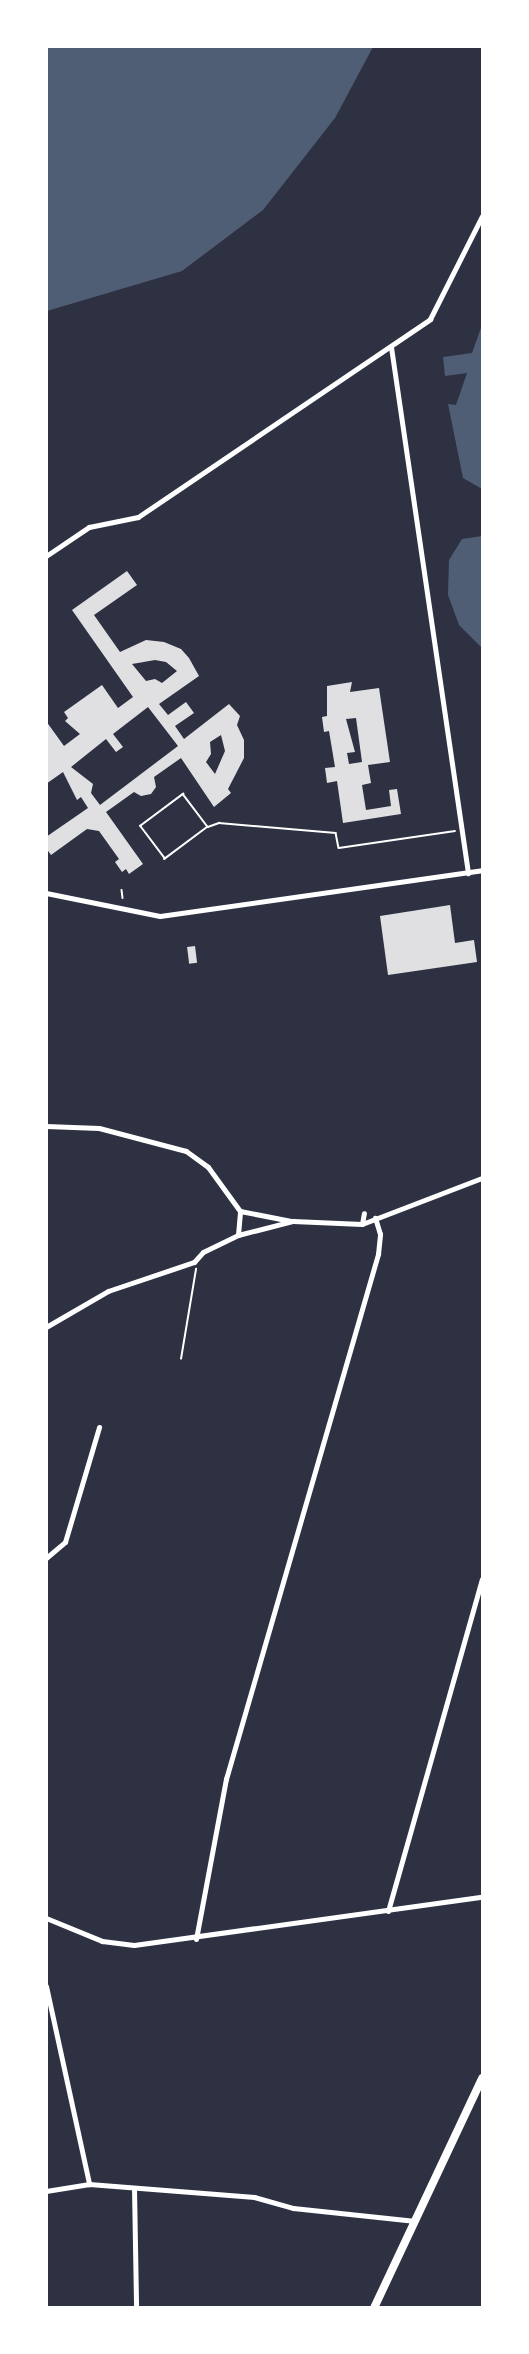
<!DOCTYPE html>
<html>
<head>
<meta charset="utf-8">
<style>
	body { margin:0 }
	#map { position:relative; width:529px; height:2354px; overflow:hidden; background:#2d3142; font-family:Helvetica,sans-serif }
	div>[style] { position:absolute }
	.water>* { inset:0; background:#4f5d75 }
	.building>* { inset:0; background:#e0e0e3; transform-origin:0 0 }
	.path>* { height:1.5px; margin:-0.75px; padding:0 0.75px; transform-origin:0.75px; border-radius:0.75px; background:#fff }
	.minor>* { height:5px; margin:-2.5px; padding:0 2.5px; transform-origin:2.5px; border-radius:2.5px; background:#fff }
	.trunk>* { height:8px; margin:-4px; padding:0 4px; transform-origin:4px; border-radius:4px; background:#fff }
	span { translate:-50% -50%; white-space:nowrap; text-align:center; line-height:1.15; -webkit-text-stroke:4.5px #fff; paint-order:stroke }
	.frame { position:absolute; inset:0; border:48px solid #fff; pointer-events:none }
</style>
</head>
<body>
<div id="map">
	<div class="water">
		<i style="clip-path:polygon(46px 47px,47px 46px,373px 47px,335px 118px,263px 210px,182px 271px,47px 311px)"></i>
		<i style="clip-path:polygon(482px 325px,482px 489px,463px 478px,448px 404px,456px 405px,467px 373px,445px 376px,443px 357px,472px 353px)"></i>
		<i style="clip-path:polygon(482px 536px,482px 648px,459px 625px,448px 595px,449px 560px,462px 539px)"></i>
	</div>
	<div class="building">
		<i style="clip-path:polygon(evenodd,127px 571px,137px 585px,94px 615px,120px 652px,146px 640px,164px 642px,181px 649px,189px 658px,199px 676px,159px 704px,168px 715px,186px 702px,194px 713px,175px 726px,184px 739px,229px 704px,240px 716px,237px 725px,244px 740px,244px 758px,228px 789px,231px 793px,214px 807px,181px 758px,154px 777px,156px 787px,151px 794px,141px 796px,134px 792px,106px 812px,143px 864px,129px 874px,126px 869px,122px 872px,115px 862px,119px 859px,99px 831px,87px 829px,51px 855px,46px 848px,46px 837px,88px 808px,81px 797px,77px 800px,63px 772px,46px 784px,46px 721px,64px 746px,80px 734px,65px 721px,68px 718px,64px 712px,102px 685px,118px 708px,133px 697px,72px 610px,127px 571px,155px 660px,166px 662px,177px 671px,162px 683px,155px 679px,146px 681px,132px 664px,155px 660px,127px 571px,148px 707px,178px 746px,100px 805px,91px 793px,93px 784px,71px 767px,106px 739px,116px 752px,123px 747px,113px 734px,148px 707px,127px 571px,221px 735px,225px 751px,215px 774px,206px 762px,211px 754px,210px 742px,221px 735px)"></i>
		<i style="clip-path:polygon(evenodd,352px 682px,350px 692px,379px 688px,390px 762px,368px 765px,371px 783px,362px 785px,366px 810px,391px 806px,389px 790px,397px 789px,401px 814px,343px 823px,337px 781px,327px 783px,325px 768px,335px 767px,329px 731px,324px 732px,322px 717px,327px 716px,327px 686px,352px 682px,356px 718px,362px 762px,349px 764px,347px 753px,355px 752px,346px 719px,356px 718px)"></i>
		<i style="clip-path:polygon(450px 905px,455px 943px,474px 940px,477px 962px,388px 975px,380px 916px)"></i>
		<i style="left:195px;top:946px;width:17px;height:8px;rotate:83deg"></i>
	</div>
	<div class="path">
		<i style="left:208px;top:827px;width:54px;rotate:143.3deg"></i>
		<i style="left:165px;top:859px;width:41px;rotate:-127.1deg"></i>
		<i style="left:140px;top:826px;width:54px;rotate:-36.7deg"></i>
		<i style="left:183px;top:794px;width:41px;rotate:52.9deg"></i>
		<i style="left:208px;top:827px;width:12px;rotate:-20deg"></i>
		<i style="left:219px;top:823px;width:117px;rotate:4.9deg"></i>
		<i style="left:336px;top:833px;width:15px;rotate:79deg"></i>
		<i style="left:339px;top:848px;width:117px;rotate:-8.3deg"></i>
		<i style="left:122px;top:890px;width:8px;rotate:83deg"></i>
		<i style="left:181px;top:1359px;width:91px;rotate:-80.5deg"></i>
	</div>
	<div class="minor">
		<i style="left:391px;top:347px;width:532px;rotate:81.67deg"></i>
		<i style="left:46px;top:556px;width:52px;rotate:-34deg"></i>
		<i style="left:89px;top:527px;width:50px;rotate:-11.5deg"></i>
		<i style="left:138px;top:517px;width:353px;rotate:-34.1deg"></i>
		<i style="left:430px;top:319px;width:115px;rotate:-63.2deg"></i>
		<i style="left:46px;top:893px;width:116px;rotate:11.4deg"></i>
		<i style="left:160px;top:916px;width:325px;rotate:-8.1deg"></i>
		<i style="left:46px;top:1126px;width:53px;rotate:2.2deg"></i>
		<i style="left:99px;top:1128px;width:90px;rotate:14.8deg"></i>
		<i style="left:186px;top:1151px;width:27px;rotate:36deg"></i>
		<i style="left:208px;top:1167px;width:54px;rotate:54deg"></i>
		<i style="left:240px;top:1211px;width:52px;rotate:11.1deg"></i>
		<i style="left:362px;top:1224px;width:11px;rotate:-80deg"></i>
		<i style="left:238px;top:1235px;width:24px;rotate:-85deg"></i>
		<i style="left:46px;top:1327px;width:72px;rotate:-30.1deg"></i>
		<i style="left:108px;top:1291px;width:91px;rotate:-18.6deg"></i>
		<i style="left:194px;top:1262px;width:13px;rotate:-48deg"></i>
		<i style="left:203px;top:1252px;width:39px;rotate:-26deg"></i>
		<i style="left:238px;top:1235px;width:57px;rotate:-14.3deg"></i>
		<i style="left:293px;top:1221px;width:69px;rotate:2.5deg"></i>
		<i style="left:362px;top:1224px;width:129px;rotate:-21deg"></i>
		<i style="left:46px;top:1558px;width:25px;rotate:-40deg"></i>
		<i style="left:65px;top:1542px;width:120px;rotate:-73.5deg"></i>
		<i style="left:388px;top:1911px;width:345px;rotate:-74.2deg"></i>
		<i style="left:46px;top:1918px;width:61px;rotate:22.3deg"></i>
		<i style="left:102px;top:1941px;width:32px;rotate:7deg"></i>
		<i style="left:134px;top:1945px;width:351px;rotate:-7.9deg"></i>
		<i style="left:196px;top:1939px;width:163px;rotate:-79.4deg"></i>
		<i style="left:226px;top:1779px;width:547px;rotate:-73.85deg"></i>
		<i style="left:378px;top:1254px;width:20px;rotate:-84deg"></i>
		<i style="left:380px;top:1234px;width:17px;rotate:-107deg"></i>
		<i style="left:46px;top:1986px;width:203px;rotate:77.7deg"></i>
		<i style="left:134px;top:2188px;width:120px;rotate:89deg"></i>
		<i style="left:46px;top:2191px;width:44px;rotate:-9.2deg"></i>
		<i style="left:89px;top:2184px;width:166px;rotate:4.5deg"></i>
		<i style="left:254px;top:2197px;width:41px;rotate:15.8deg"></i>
		<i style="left:293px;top:2208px;width:123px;rotate:6.1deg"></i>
	</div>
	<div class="trunk">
		<i style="left:374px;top:2308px;width:254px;rotate:-64.8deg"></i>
	</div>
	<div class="frame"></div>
</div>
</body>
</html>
